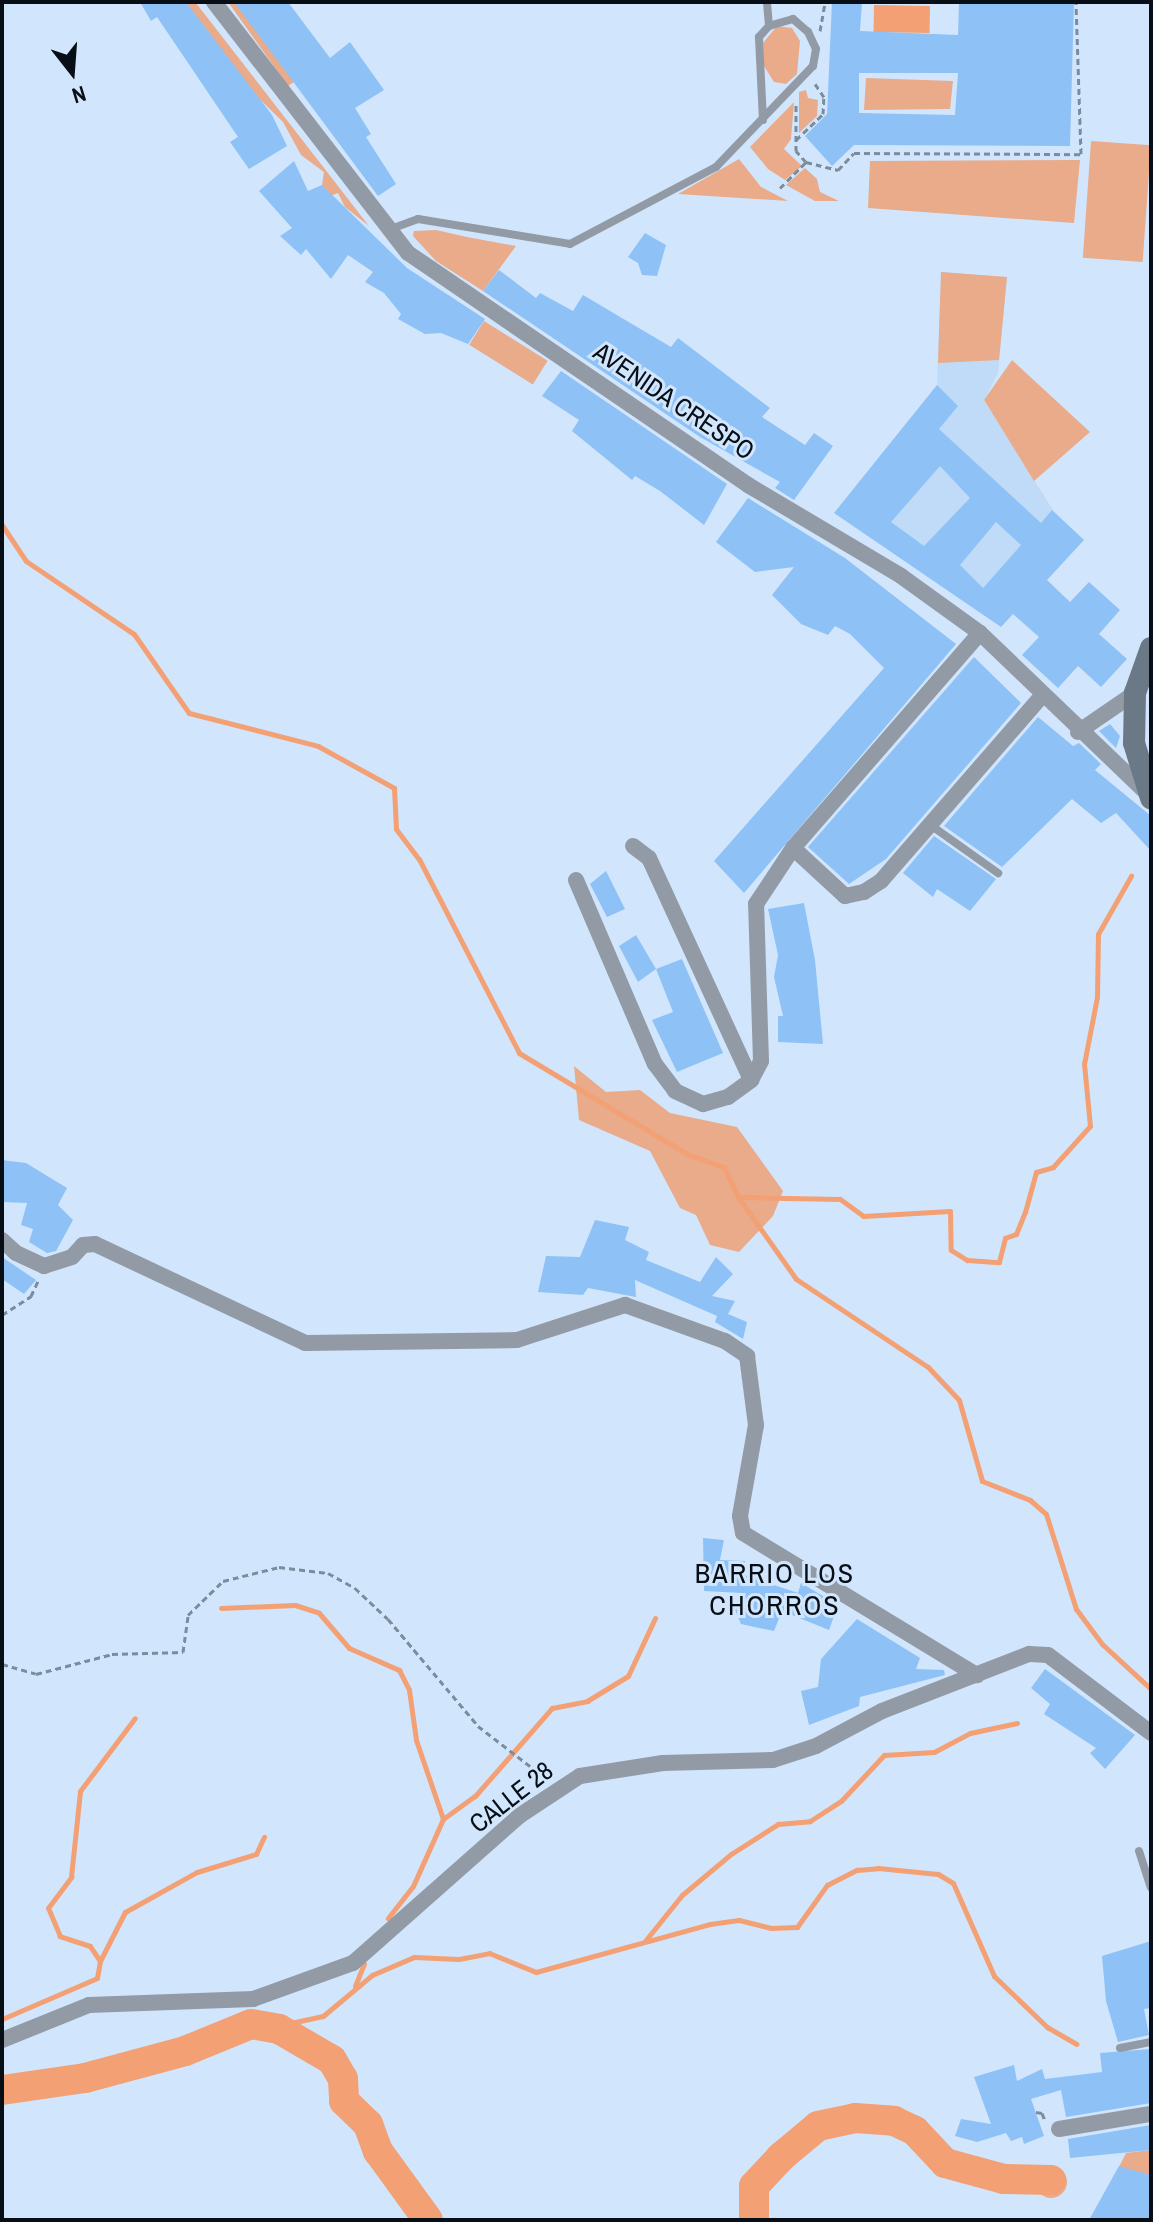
<!DOCTYPE html>
<html>
<head>
<meta charset="utf-8">
<style>
	body { margin:0 }
	#map { position:relative; width:1153px; height:2222px; overflow:hidden; background:#d1e6fd; font-family:"Archivo Narrow",sans-serif }
	div>[style] { position:absolute }
	.built>* { inset:0; background:#c0dbf7 }
	.green>* { inset:0; background:#e9ab8a; transform-origin:0 0 }
	.round { border-radius:50% }
	.water>* { inset:0; background:#f2a074; transform-origin:0 0 }
	.stream>* { height:5px; margin:-2.5px; padding:0 2.5px; transform-origin:2.5px; border-radius:2.5px; background:#f2a074 }
	.river>* { height:30px; margin:-15px; padding:0 15px; transform-origin:15px; border-radius:15px; background:#f2a074 }
	.building>* { inset:0; background:#8ec1f5 }
	.path>* { height:3px; margin-top:-1.5px; transform-origin:0; background:repeating-linear-gradient(90deg,#7c8c9c 0 6px,transparent 0 10px) }
	.lane>* { height:8px; margin:-4px; padding:0 4px; transform-origin:4px; border-radius:4px; background:#929ba5 }
	.street>* { height:16px; margin:-8px; padding:0 8px; transform-origin:8px; border-radius:8px; background:#929ba5 }
	.secondary>* { height:22px; margin:-11px; padding:0 11px; transform-origin:11px; border-radius:11px; background:#6b7886 }
	span { translate:-50% -50%; white-space:nowrap; text-align:center; line-height:1.15; -webkit-text-stroke:6px #d1e6fd; paint-order:stroke }
	.street-label { font-size:26px; color:#070e16 }
	.neighbourhood-label { font-size:28px; color:#070e16; letter-spacing:2px }
	.frame { position:absolute; inset:0; border:4px solid #070e16; pointer-events:none }
	.north { position:absolute; left:32px; top:32px; width:80px; height:80px; -webkit-text-stroke:6px #d1e6fd; paint-order:stroke; rotate:163deg; font-size:22px; font-weight:700; line-height:32px; text-align:center; color:#070e16 }
	.north::after { content:''; display:block; margin:auto; width:28px; height:36px; background:#070e16; clip-path:polygon(50% 0,100% 100%,50% 72%,0 100%) }
</style>
</head>
<body>
<div id="map">
	<div class="built">
		<i style="clip-path:polygon(941px 272px,1007px 277px,998px 373px,984px 401px,1053px 510px,970px 602px,858px 528px,937px 385px)"></i>
	</div>
	<div class="green">
		<i style="clip-path:polygon(186px 2px,196px 3px,369px 226px,345px 207px,338px 193px,330px 196px,322px 185px,324px 172px,301px 155px,283px 122px,246px 86px)"></i>
		<i style="clip-path:polygon(228px 2px,237px 2px,297px 80px,288px 86px)"></i>
		<i style="clip-path:polygon(777px 26px,792px 28px,800px 41px,797px 74px,786px 84px,774px 82px,764px 66px,763px 43px)"></i>
		<i style="clip-path:polygon(866px 78px,953px 81px,950px 109px,864px 110px)"></i>
		<i style="clip-path:polygon(806px 90px,808px 98px,818px 100px,817px 116px,799px 133px,799px 92px)"></i>
		<i style="clip-path:polygon(794px 102px,791px 139px,784px 149px,802px 166px,785px 180px,768px 169px,750px 147px)"></i>
		<i style="left:1091px;top:141px;width:60px;height:117px;rotate:4deg"></i>
		<i style="clip-path:polygon(739px 159px,761px 187px,788px 201px,678px 194px)"></i>
		<i style="clip-path:polygon(1080px 160px,1074px 223px,868px 208px,870px 161px)"></i>
		<i style="clip-path:polygon(805px 168px,817px 179px,820px 192px,839px 201px,815px 201px,786px 185px)"></i>
		<i style="clip-path:polygon(436px 230px,467px 237px,516px 246px,483px 291px,436px 261px,413px 236px,414px 231px)"></i>
		<i style="clip-path:polygon(941px 272px,1007px 277px,999px 360px,938px 363px)"></i>
		<i style="left:484px;top:321px;width:75px;height:28px;rotate:32deg"></i>
		<i style="clip-path:polygon(1012px 360px,1090px 432px,1034px 481px,984px 400px)"></i>
		<i style="clip-path:polygon(574px 1066px,606px 1092px,640px 1090px,670px 1113px,737px 1127px,783px 1191px,773px 1216px,739px 1252px,710px 1245px,696px 1215px,680px 1208px,650px 1151px,579px 1120px)"></i>
		<i style="clip-path:polygon(1151px 2150px,1151px 2175px,1119px 2167px,1126px 2153px)"></i>
		<i class="round" style="left:1035px;top:2166px;width:32px;height:32px"></i>
	</div>
	<div class="water">
		<i style="left:874px;top:5px;width:56px;height:27px;rotate:1deg"></i>
	</div>
	<div class="stream">
		<i style="left:2px;top:525px;width:43px;rotate:56.3deg"></i>
		<i style="left:26px;top:561px;width:130px;rotate:34.1deg"></i>
		<i style="left:134px;top:634px;width:96px;rotate:55.2deg"></i>
		<i style="left:189px;top:713px;width:133px;rotate:14.3deg"></i>
		<i style="left:318px;top:746px;width:87px;rotate:28.9deg"></i>
		<i style="left:394px;top:788px;width:41px;rotate:87.2deg"></i>
		<i style="left:396px;top:829px;width:38px;rotate:53deg"></i>
		<i style="left:419px;top:859px;width:218px;rotate:62.7deg"></i>
		<i style="left:519px;top:1053px;width:198px;rotate:31deg"></i>
		<i style="left:689px;top:1155px;width:37px;rotate:19deg"></i>
		<i style="left:724px;top:1167px;width:33px;rotate:65deg"></i>
		<i style="left:738px;top:1197px;width:102px;rotate:1.1deg"></i>
		<i style="left:840px;top:1199px;width:29px;rotate:36deg"></i>
		<i style="left:863px;top:1216px;width:87px;rotate:-3.3deg"></i>
		<i style="left:950px;top:1211px;width:39px;rotate:89deg"></i>
		<i style="left:951px;top:1250px;width:19px;rotate:32deg"></i>
		<i style="left:967px;top:1260px;width:32px;rotate:4deg"></i>
		<i style="left:999px;top:1262px;width:25px;rotate:-76deg"></i>
		<i style="left:1005px;top:1238px;width:12px;rotate:-20deg"></i>
		<i style="left:1016px;top:1234px;width:24px;rotate:-68deg"></i>
		<i style="left:1025px;top:1212px;width:41px;rotate:-74.6deg"></i>
		<i style="left:1036px;top:1172px;width:18px;rotate:-16deg"></i>
		<i style="left:1053px;top:1167px;width:55px;rotate:-47.9deg"></i>
		<i style="left:1090px;top:1126px;width:62px;rotate:-95.5deg"></i>
		<i style="left:1084px;top:1064px;width:68px;rotate:-79deg"></i>
		<i style="left:1097px;top:997px;width:63px;rotate:-89.1deg"></i>
		<i style="left:1098px;top:934px;width:67px;rotate:-60.4deg"></i>
		<i style="left:738px;top:1197px;width:100px;rotate:54.7deg"></i>
		<i style="left:796px;top:1279px;width:159px;rotate:33.7deg"></i>
		<i style="left:928px;top:1367px;width:45px;rotate:46.8deg"></i>
		<i style="left:959px;top:1400px;width:84px;rotate:74.1deg"></i>
		<i style="left:982px;top:1481px;width:52px;rotate:21.6deg"></i>
		<i style="left:1030px;top:1500px;width:21px;rotate:41deg"></i>
		<i style="left:1046px;top:1514px;width:100px;rotate:72.5deg"></i>
		<i style="left:1076px;top:1609px;width:44px;rotate:53.4deg"></i>
		<i style="left:1102px;top:1644px;width:67px;rotate:42.6deg"></i>
		<i style="left:221px;top:1608px;width:74px;rotate:-2.3deg"></i>
		<i style="left:295px;top:1605px;width:25px;rotate:18deg"></i>
		<i style="left:319px;top:1613px;width:46px;rotate:49.4deg"></i>
		<i style="left:349px;top:1648px;width:55px;rotate:23.7deg"></i>
		<i style="left:399px;top:1670px;width:22px;rotate:63deg"></i>
		<i style="left:409px;top:1690px;width:50px;rotate:82deg"></i>
		<i style="left:416px;top:1740px;width:83px;rotate:71.1deg"></i>
		<i style="left:443px;top:1819px;width:73px;rotate:114.1deg"></i>
		<i style="left:413px;top:1886px;width:41px;rotate:128deg"></i>
		<i style="left:443px;top:1819px;width:39px;rotate:-36deg"></i>
		<i style="left:475px;top:1796px;width:117px;rotate:-48.8deg"></i>
		<i style="left:552px;top:1708px;width:36px;rotate:-11deg"></i>
		<i style="left:587px;top:1701px;width:48px;rotate:-31.4deg"></i>
		<i style="left:628px;top:1676px;width:64px;rotate:-65deg"></i>
		<i style="left:645px;top:1941px;width:59px;rotate:-51.2deg"></i>
		<i style="left:682px;top:1895px;width:64px;rotate:-39.9deg"></i>
		<i style="left:731px;top:1854px;width:56px;rotate:-32.6deg"></i>
		<i style="left:778px;top:1824px;width:32px;rotate:-5deg"></i>
		<i style="left:810px;top:1821px;width:37px;rotate:-33deg"></i>
		<i style="left:841px;top:1801px;width:63px;rotate:-46.9deg"></i>
		<i style="left:884px;top:1755px;width:50px;rotate:-3.4deg"></i>
		<i style="left:934px;top:1752px;width:41px;rotate:-27.8deg"></i>
		<i style="left:970px;top:1733px;width:48px;rotate:-12deg"></i>
		<i style="left:100px;top:1961px;width:55px;rotate:-63deg"></i>
		<i style="left:125px;top:1912px;width:82px;rotate:-29.1deg"></i>
		<i style="left:197px;top:1872px;width:62px;rotate:-17deg"></i>
		<i style="left:256px;top:1854px;width:19px;rotate:-65deg"></i>
		<i style="left:355px;top:1986px;width:24px;rotate:-68deg"></i>
		<i style="left:2px;top:2019px;width:103px;rotate:-23.3deg"></i>
		<i style="left:97px;top:1978px;width:17px;rotate:-80deg"></i>
		<i style="left:100px;top:1961px;width:18px;rotate:-124deg"></i>
		<i style="left:90px;top:1946px;width:32px;rotate:-162deg"></i>
		<i style="left:60px;top:1936px;width:30px;rotate:-113deg"></i>
		<i style="left:48px;top:1908px;width:39px;rotate:-53deg"></i>
		<i style="left:71px;top:1877px;width:86px;rotate:-84deg"></i>
		<i style="left:80px;top:1791px;width:91px;rotate:-53deg"></i>
		<i style="left:272px;top:2027px;width:52px;rotate:-12.2deg"></i>
		<i style="left:323px;top:2016px;width:64px;rotate:-39.9deg"></i>
		<i style="left:372px;top:1975px;width:46px;rotate:-23.2deg"></i>
		<i style="left:414px;top:1957px;width:45px;rotate:2.5deg"></i>
		<i style="left:459px;top:1959px;width:31px;rotate:-11deg"></i>
		<i style="left:489px;top:1953px;width:51px;rotate:22deg"></i>
		<i style="left:536px;top:1972px;width:180px;rotate:-15.4deg"></i>
		<i style="left:710px;top:1924px;width:29px;rotate:-8deg"></i>
		<i style="left:739px;top:1920px;width:33px;rotate:14deg"></i>
		<i style="left:771px;top:1928px;width:26px;rotate:-2deg"></i>
		<i style="left:797px;top:1927px;width:52px;rotate:-54.5deg"></i>
		<i style="left:827px;top:1885px;width:34px;rotate:-27deg"></i>
		<i style="left:857px;top:1870px;width:21px;rotate:-5deg"></i>
		<i style="left:878px;top:1868px;width:60px;rotate:5.7deg"></i>
		<i style="left:938px;top:1874px;width:17px;rotate:31deg"></i>
		<i style="left:953px;top:1883px;width:102px;rotate:66.2deg"></i>
		<i style="left:994px;top:1976px;width:74px;rotate:43.9deg"></i>
		<i style="left:1047px;top:2027px;width:34px;rotate:30deg"></i>
	</div>
	<div class="river">
		<i style="left:2px;top:2090px;width:84px;rotate:-8.2deg"></i>
		<i style="left:85px;top:2078px;width:104px;rotate:-15.1deg"></i>
		<i style="left:185px;top:2051px;width:71px;rotate:-22.2deg"></i>
		<i style="left:251px;top:2024px;width:28px;rotate:10deg"></i>
		<i style="left:279px;top:2029px;width:61px;rotate:30.3deg"></i>
		<i style="left:332px;top:2060px;width:22px;rotate:60deg"></i>
		<i style="left:343px;top:2079px;width:22px;rotate:87deg"></i>
		<i style="left:344px;top:2101px;width:33px;rotate:44deg"></i>
		<i style="left:368px;top:2124px;width:29px;rotate:70deg"></i>
		<i style="left:378px;top:2151px;width:85px;rotate:54.1deg"></i>
		<i style="left:754px;top:2220px;width:34px;rotate:-90deg"></i>
		<i style="left:754px;top:2186px;width:40px;rotate:-47deg"></i>
		<i style="left:781px;top:2157px;width:48px;rotate:-40deg"></i>
		<i style="left:818px;top:2126px;width:38px;rotate:-12deg"></i>
		<i style="left:855px;top:2118px;width:39px;rotate:4deg"></i>
		<i style="left:894px;top:2121px;width:23px;rotate:25deg"></i>
		<i style="left:915px;top:2131px;width:44px;rotate:46.8deg"></i>
		<i style="left:945px;top:2163px;width:61px;rotate:15.2deg"></i>
		<i style="left:1004px;top:2179px;width:47px;rotate:1.2deg"></i>
	</div>
	<div class="building">
		<i style="clip-path:polygon(140px 2px,186px 2px,272px 115px,287px 146px,249px 169px,230px 142px,238px 137px,157px 17px,151px 21px)"></i>
		<i style="clip-path:polygon(234px 2px,288px 2px,330px 58px,350px 42px,384px 90px,355px 108px,371px 134px,366px 137px,396px 184px,378px 196px)"></i>
		<i style="clip-path:polygon(evenodd,832px 2px,862px 2px,860px 31px,958px 35px,959px 2px,1074px 2px,1070px 146px,854px 145px,832px 166px,805px 136px,827px 114px,832px 2px,859px 73px,958px 73px,955px 115px,859px 113px,859px 73px)"></i>
		<i style="clip-path:polygon(294px 161px,308px 191px,322px 185px,407px 268px,485px 319px,468px 344px,441px 333px,425px 334px,398px 319px,401px 314px,384px 293px,365px 282px,373px 272px,348px 255px,331px 279px,306px 249px,301px 255px,280px 236px,292px 228px,259px 191px)"></i>
		<i style="clip-path:polygon(645px 233px,666px 245px,657px 276px,642px 275px,638px 263px,628px 257px)"></i>
		<i style="clip-path:polygon(499px 270px,536px 298px,540px 293px,573px 311px,583px 295px,671px 347px,678px 338px,770px 408px,762px 417px,805px 445px,814px 433px,833px 446px,794px 500px,775px 488px,780px 482px,700px 437px,483px 291px)"></i>
		<i style="clip-path:polygon(561px 371px,727px 484px,704px 525px,660px 491px,635px 476px,632px 480px,572px 431px,579px 420px,542px 396px)"></i>
		<i style="clip-path:polygon(evenodd,937px 385px,958px 406px,939px 429px,1041px 523px,1052px 510px,1084px 540px,1047px 580px,1070px 602px,1089px 582px,1120px 610px,1099px 634px,1127px 659px,1101px 687px,1078px 666px,1058px 688px,1022px 655px,1039px 637px,1013px 614px,1001px 627px,834px 513px,937px 385px,940px 466px,970px 498px,924px 546px,891px 522px,940px 466px,937px 385px,996px 522px,1021px 545px,983px 588px,960px 565px,996px 522px)"></i>
		<i style="clip-path:polygon(748px 498px,845px 558px,956px 644px,744px 893px,714px 861px,884px 668px,850px 634px,835px 626px,828px 635px,801px 624px,772px 595px,794px 567px,755px 572px,716px 542px)"></i>
		<i style="clip-path:polygon(974px 657px,1021px 703px,886px 859px,849px 884px,808px 847px)"></i>
		<i style="clip-path:polygon(1038px 717px,1073px 746px,1079px 743px,1101px 764px,1095px 770px,1151px 816px,1151px 851px,1116px 813px,1101px 823px,1072px 799px,1002px 867px,944px 826px)"></i>
		<i style="clip-path:polygon(1110px 724px,1120px 736px,1116px 748px,1099px 731px)"></i>
		<i style="clip-path:polygon(934px 836px,996px 879px,970px 911px,937px 889px,933px 897px,903px 873px)"></i>
		<i style="clip-path:polygon(606px 871px,625px 909px,607px 917px,590px 884px)"></i>
		<i style="clip-path:polygon(804px 903px,815px 960px,823px 1044px,778px 1042px,778px 1016px,783px 1016px,774px 977px,778px 955px,768px 909px)"></i>
		<i style="clip-path:polygon(636px 935px,656px 969px,638px 982px,619px 946px)"></i>
		<i style="clip-path:polygon(682px 959px,723px 1053px,677px 1072px,652px 1020px,673px 1012px,656px 969px)"></i>
		<i style="clip-path:polygon(2px 1160px,26px 1163px,67px 1188px,58px 1205px,73px 1220px,56px 1251px,47px 1253px,29px 1242px,33px 1229px,21px 1225px,27px 1203px,2px 1202px)"></i>
		<i style="clip-path:polygon(595px 1220px,629px 1227px,625px 1240px,649px 1252px,646px 1260px,700px 1282px,716px 1257px,733px 1274px,712px 1296px,735px 1301px,728px 1314px,747px 1322px,743px 1339px,715px 1322px,717px 1316px,635px 1280px,636px 1297px,588px 1288px,583px 1295px,538px 1292px,546px 1256px,580px 1257px)"></i>
		<i style="clip-path:polygon(2px 1257px,36px 1280px,24px 1294px,2px 1279px)"></i>
		<i style="clip-path:polygon(703px 1538px,724px 1540px,720px 1560px,745px 1561px,744px 1575px,798px 1593px,801px 1583px,838px 1605px,829px 1630px,782px 1611px,774px 1631px,741px 1624px,735px 1610px,742px 1593px,704px 1591px)"></i>
		<i style="clip-path:polygon(857px 1619px,920px 1658px,916px 1669px,944px 1670px,945px 1675px,860px 1697px,859px 1706px,809px 1725px,801px 1691px,818px 1687px,821px 1659px)"></i>
		<i style="clip-path:polygon(1045px 1669px,1135px 1735px,1105px 1769px,1090px 1753px,1096px 1748px,1044px 1714px,1050px 1704px,1031px 1688px)"></i>
		<i style="clip-path:polygon(1151px 1941px,1151px 2008px,1144px 2009px,1149px 2035px,1118px 2042px,1106px 2001px,1102px 1956px)"></i>
		<i style="clip-path:polygon(1151px 2049px,1151px 2103px,1066px 2117px,1061px 2090px,1031px 2099px,1044px 2136px,1024px 2144px,1022px 2137px,1011px 2141px,1006px 2133px,977px 2142px,955px 2136px,961px 2119px,991px 2124px,974px 2077px,1014px 2065px,1017px 2081px,1042px 2069px,1045px 2079px,1102px 2072px,1100px 2053px)"></i>
		<i style="clip-path:polygon(1151px 2125px,1151px 2150px,1070px 2158px,1068px 2139px)"></i>
		<i style="clip-path:polygon(1119px 2166px,1151px 2175px,1151px 2220px,1089px 2220px)"></i>
	</div>
	<div class="path">
		<i style="left:820px;top:31px;width:29px;rotate:-80deg"></i>
		<i style="left:796px;top:140px;width:37px;rotate:-44deg"></i>
		<i style="left:823px;top:114px;width:17px;rotate:-87deg"></i>
		<i style="left:824px;top:97px;width:18px;rotate:-124deg"></i>
		<i style="left:806px;top:162px;width:33px;rotate:14deg"></i>
		<i style="left:838px;top:170px;width:23px;rotate:-47deg"></i>
		<i style="left:854px;top:153px;width:227px;rotate:0.3deg"></i>
		<i style="left:1081px;top:154px;width:152px;rotate:-91.9deg"></i>
		<i style="left:780px;top:188px;width:37px;rotate:-45deg"></i>
		<i style="left:806px;top:162px;width:15px;rotate:-132deg"></i>
		<i style="left:796px;top:151px;width:48px;rotate:-90deg"></i>
		<i style="left:2px;top:1315px;width:35px;rotate:-33deg"></i>
		<i style="left:31px;top:1296px;width:17px;rotate:-65deg"></i>
		<i style="left:2px;top:1664px;width:35px;rotate:16deg"></i>
		<i style="left:36px;top:1674px;width:79px;rotate:-14.7deg"></i>
		<i style="left:112px;top:1654px;width:71px;rotate:-1.6deg"></i>
		<i style="left:183px;top:1652px;width:37px;rotate:-82deg"></i>
		<i style="left:188px;top:1615px;width:49px;rotate:-44.2deg"></i>
		<i style="left:223px;top:1581px;width:58px;rotate:-14deg"></i>
		<i style="left:279px;top:1567px;width:49px;rotate:7deg"></i>
		<i style="left:328px;top:1573px;width:31px;rotate:29deg"></i>
		<i style="left:355px;top:1588px;width:45px;rotate:43.2deg"></i>
		<i style="left:388px;top:1619px;width:140px;rotate:49.9deg"></i>
		<i style="left:478px;top:1726px;width:88px;rotate:37.6deg"></i>
		<i style="left:1036px;top:2112px;width:6px;rotate:9deg"></i>
		<i style="left:1042px;top:2113px;width:9px;rotate:69deg"></i>
	</div>
	<div class="lane">
		<i style="left:763px;top:120px;width:83px;rotate:-92.8deg"></i>
		<i style="left:759px;top:37px;width:15px;rotate:-48deg"></i>
		<i style="left:388px;top:230px;width:32px;rotate:-20deg"></i>
		<i style="left:418px;top:219px;width:154px;rotate:9.3deg"></i>
		<i style="left:570px;top:244px;width:165px;rotate:-27.8deg"></i>
		<i style="left:716px;top:167px;width:140px;rotate:-46.2deg"></i>
		<i style="left:813px;top:66px;width:17px;rotate:-80deg"></i>
		<i style="left:816px;top:49px;width:19px;rotate:-115deg"></i>
		<i style="left:808px;top:32px;width:20px;rotate:-139deg"></i>
		<i style="left:793px;top:19px;width:25px;rotate:164deg"></i>
		<i style="left:769px;top:26px;width:24px;rotate:-95deg"></i>
		<i style="left:929px;top:824px;width:85px;rotate:35.4deg"></i>
		<i style="left:1139px;top:1851px;width:38px;rotate:72deg"></i>
		<i style="left:1120px;top:2048px;width:32px;rotate:-11deg"></i>
	</div>
	<div class="street">
		<i style="left:214px;top:2px;width:317px;rotate:52.3deg"></i>
		<i style="left:408px;top:253px;width:412px;rotate:34.3deg"></i>
		<i style="left:748px;top:485px;width:178px;rotate:30.7deg"></i>
		<i style="left:901px;top:576px;width:97px;rotate:35.8deg"></i>
		<i style="left:980px;top:633px;width:231px;rotate:43.8deg"></i>
		<i style="left:1078px;top:732px;width:69px;rotate:-34.4deg"></i>
		<i style="left:633px;top:846px;width:20px;rotate:37deg"></i>
		<i style="left:649px;top:858px;width:244px;rotate:65.3deg"></i>
		<i style="left:793px;top:848px;width:71px;rotate:42.7deg"></i>
		<i style="left:845px;top:896px;width:19px;rotate:-12deg"></i>
		<i style="left:864px;top:892px;width:20px;rotate:-33deg"></i>
		<i style="left:881px;top:881px;width:245px;rotate:-49deg"></i>
		<i style="left:576px;top:880px;width:200px;rotate:66.8deg"></i>
		<i style="left:655px;top:1064px;width:34px;rotate:53deg"></i>
		<i style="left:675px;top:1091px;width:31px;rotate:25deg"></i>
		<i style="left:703px;top:1104px;width:26px;rotate:-16deg"></i>
		<i style="left:728px;top:1097px;width:29px;rotate:-36deg"></i>
		<i style="left:751px;top:1080px;width:21px;rotate:-62deg"></i>
		<i style="left:761px;top:1061px;width:157px;rotate:-91.8deg"></i>
		<i style="left:756px;top:904px;width:67px;rotate:-56.5deg"></i>
		<i style="left:793px;top:848px;width:285px;rotate:-49deg"></i>
		<i style="left:2px;top:1240px;width:19px;rotate:43deg"></i>
		<i style="left:16px;top:1253px;width:31px;rotate:25deg"></i>
		<i style="left:44px;top:1266px;width:29px;rotate:-18deg"></i>
		<i style="left:72px;top:1257px;width:16px;rotate:-47deg"></i>
		<i style="left:83px;top:1245px;width:12px;rotate:-5deg"></i>
		<i style="left:95px;top:1244px;width:232px;rotate:25.2deg"></i>
		<i style="left:305px;top:1343px;width:212px;rotate:-0.8deg"></i>
		<i style="left:517px;top:1340px;width:114px;rotate:-18deg"></i>
		<i style="left:625px;top:1305px;width:106px;rotate:19.8deg"></i>
		<i style="left:725px;top:1341px;width:27px;rotate:34deg"></i>
		<i style="left:747px;top:1356px;width:70px;rotate:82.6deg"></i>
		<i style="left:756px;top:1425px;width:92px;rotate:100deg"></i>
		<i style="left:740px;top:1516px;width:17px;rotate:80deg"></i>
		<i style="left:743px;top:1533px;width:274px;rotate:31.3deg"></i>
		<i style="left:2px;top:2040px;width:94px;rotate:-21.9deg"></i>
		<i style="left:89px;top:2005px;width:164px;rotate:-2.1deg"></i>
		<i style="left:253px;top:1999px;width:106px;rotate:-19.8deg"></i>
		<i style="left:353px;top:1963px;width:222px;rotate:-41.5deg"></i>
		<i style="left:519px;top:1816px;width:73px;rotate:-33.3deg"></i>
		<i style="left:580px;top:1776px;width:84px;rotate:-8.9deg"></i>
		<i style="left:663px;top:1763px;width:110px;rotate:-1.6deg"></i>
		<i style="left:773px;top:1760px;width:45px;rotate:-18deg"></i>
		<i style="left:816px;top:1746px;width:75px;rotate:-27.9deg"></i>
		<i style="left:882px;top:1711px;width:158px;rotate:-21.2deg"></i>
		<i style="left:1029px;top:1654px;width:19px;rotate:3deg"></i>
		<i style="left:1048px;top:1655px;width:129px;rotate:37.1deg"></i>
		<i style="left:1059px;top:2129px;width:93px;rotate:-9.3deg"></i>
	</div>
	<div class="secondary">
		<i style="left:1151px;top:648px;width:48px;rotate:109.6deg"></i>
		<i style="left:1135px;top:693px;width:50px;rotate:91.1deg"></i>
		<i style="left:1134px;top:743px;width:58px;rotate:72.8deg"></i>
	</div>
	<div class="street-label">
		<span style="left:674px;top:401px;rotate:34deg">AVENIDA CRESPO</span>
		<span style="left:511px;top:1797px;rotate:-38deg">CALLE 28</span>
	</div>
	<div class="neighbourhood-label">
		<span style="left:775px;top:1589px">BARRIO LOS<br>CHORROS</span>
	</div>
	<div class="frame"></div>
	<div class="north">N</div>
</div>
</body>
</html>
